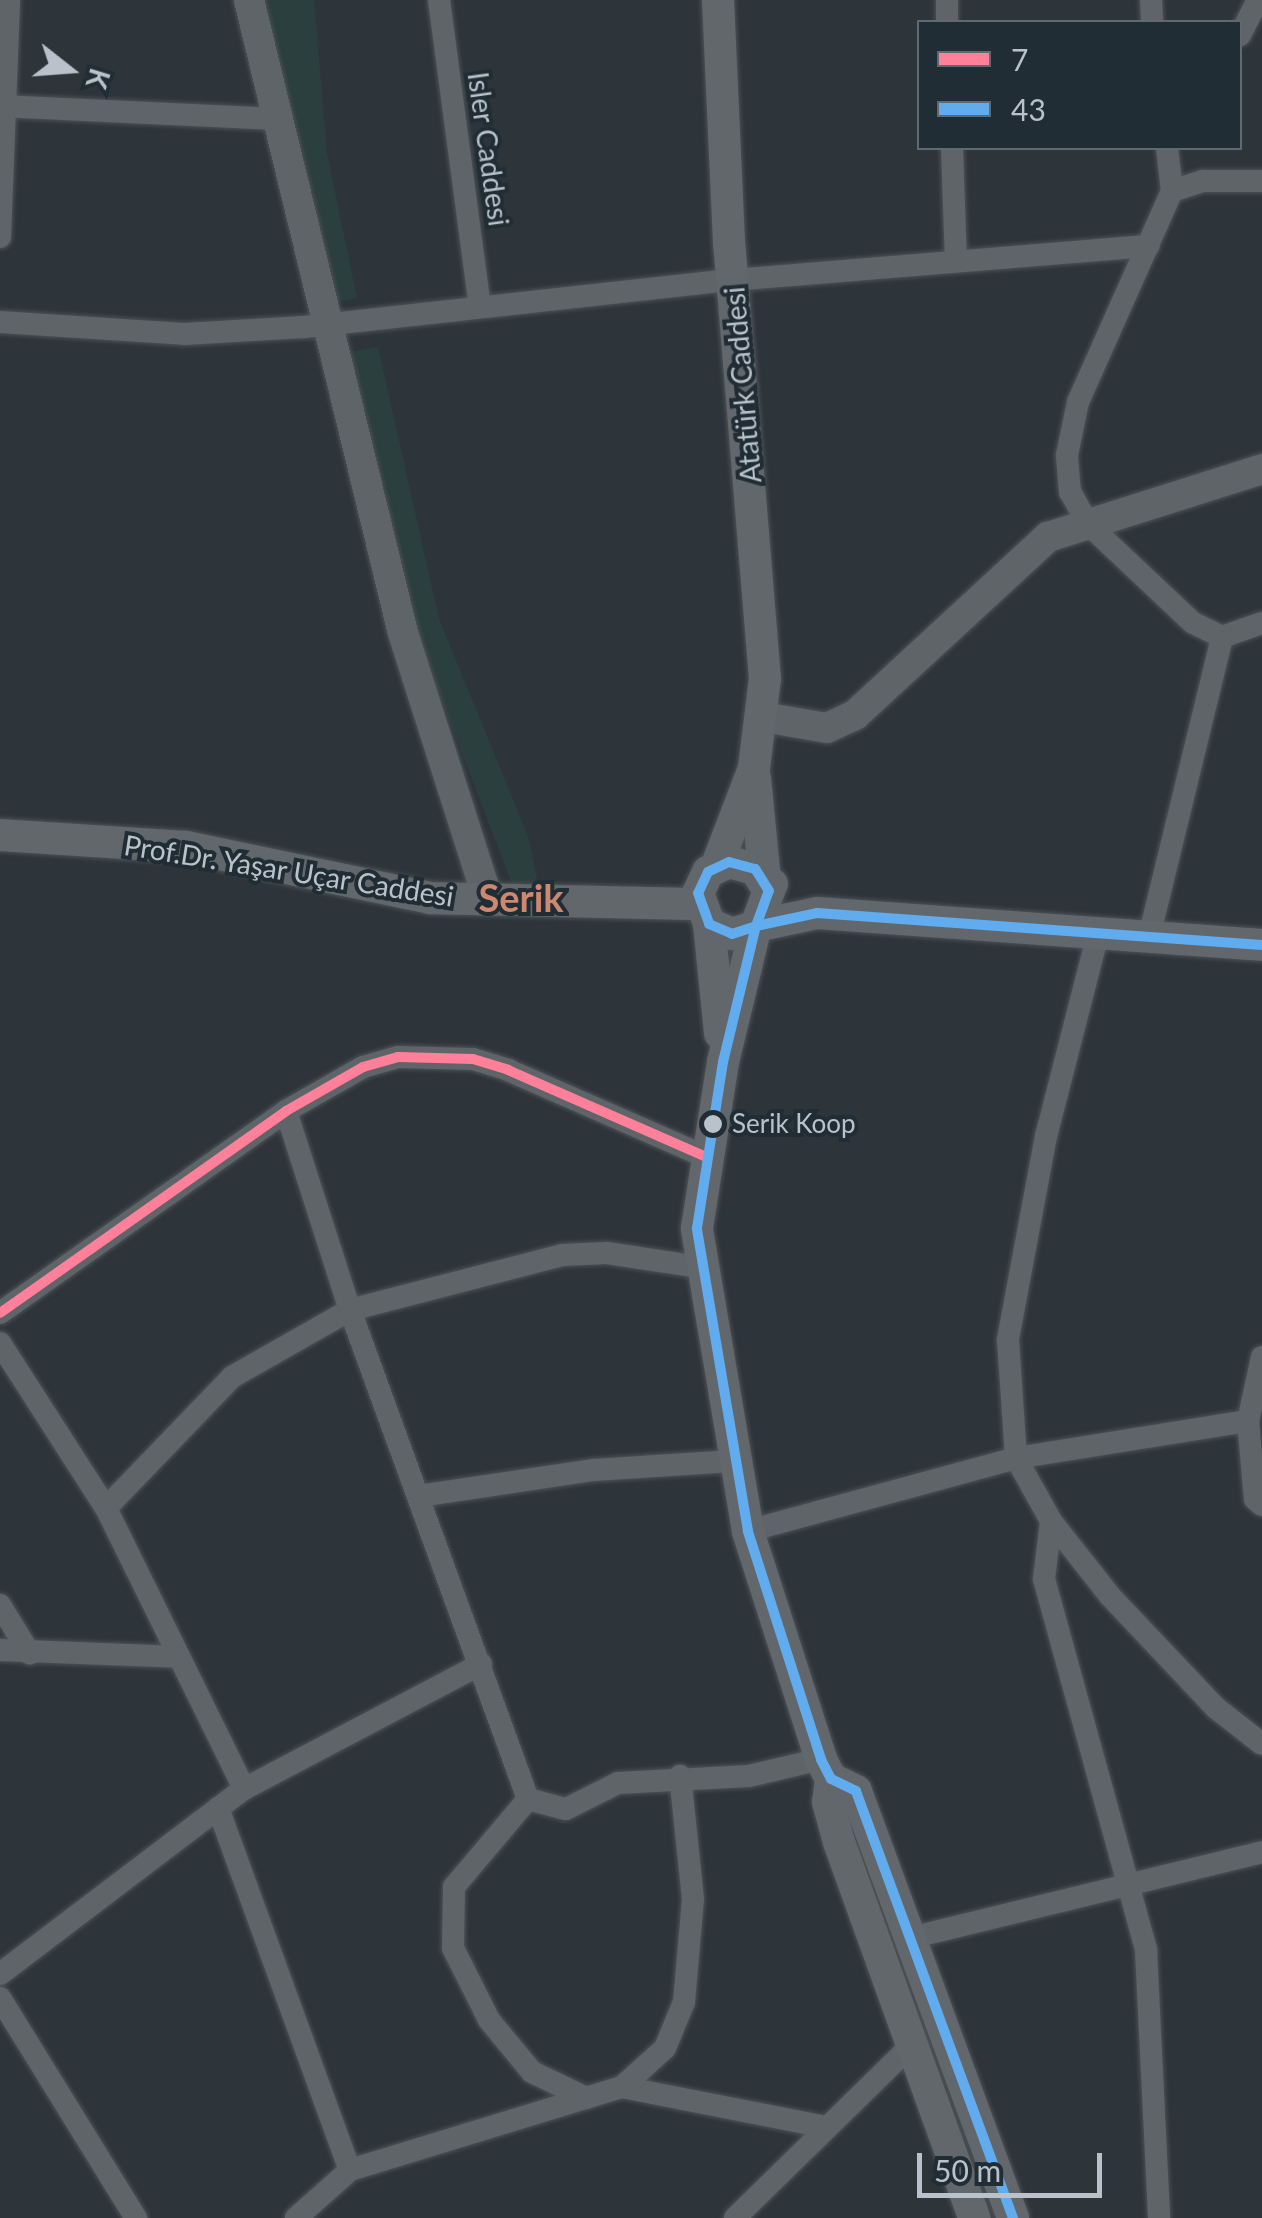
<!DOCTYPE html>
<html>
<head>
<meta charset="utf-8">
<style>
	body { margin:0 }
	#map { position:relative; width:1262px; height:2218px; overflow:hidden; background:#2e353a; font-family:Lato,sans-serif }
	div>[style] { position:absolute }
	.green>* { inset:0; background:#2b3f3e }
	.roads { filter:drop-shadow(0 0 2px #4c5155) drop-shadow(0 0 2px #4c5155) }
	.minor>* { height:22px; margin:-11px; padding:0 11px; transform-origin:11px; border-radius:11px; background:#5e6468 }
	.tertiary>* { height:30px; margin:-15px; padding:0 15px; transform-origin:15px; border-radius:15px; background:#5e6468 }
	.secondary>* { height:32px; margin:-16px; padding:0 16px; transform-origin:16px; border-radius:16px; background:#62676c }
	.bus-1>* { height:10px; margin:-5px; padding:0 5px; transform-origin:5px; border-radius:5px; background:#ff8098 }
	.bus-2>* { height:10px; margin:-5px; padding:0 5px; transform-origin:5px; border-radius:5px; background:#60acee }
	.dots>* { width:28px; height:28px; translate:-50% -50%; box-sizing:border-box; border:5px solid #212d35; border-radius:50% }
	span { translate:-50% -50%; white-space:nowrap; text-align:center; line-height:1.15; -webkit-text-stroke:8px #212d35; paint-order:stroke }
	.bus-label { font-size:26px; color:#b9c2ca }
	.left { translate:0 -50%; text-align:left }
	.street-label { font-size:28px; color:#b9c2ca }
	.district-label { font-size:38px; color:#ce8870; font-weight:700 }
	.legend { position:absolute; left:917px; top:20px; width:325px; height:130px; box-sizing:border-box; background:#212d35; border:2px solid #5e6971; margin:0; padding:12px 18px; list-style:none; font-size:30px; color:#b9c2ca }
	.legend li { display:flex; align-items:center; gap:20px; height:50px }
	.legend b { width:50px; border:2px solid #5e6971 }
	.north { position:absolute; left:20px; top:20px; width:100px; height:100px; -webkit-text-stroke:8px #212d35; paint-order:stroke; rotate:107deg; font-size:28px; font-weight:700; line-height:40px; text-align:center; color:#b9c2ca }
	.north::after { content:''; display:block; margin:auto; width:35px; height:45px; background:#b9c2ca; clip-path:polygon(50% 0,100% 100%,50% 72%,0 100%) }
	.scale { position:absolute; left:917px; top:2153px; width:185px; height:45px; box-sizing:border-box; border:5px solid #b9c2ca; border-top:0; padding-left:12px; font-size:30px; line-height:35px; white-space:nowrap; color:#b9c2ca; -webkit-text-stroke:8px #212d35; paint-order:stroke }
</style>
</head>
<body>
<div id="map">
	<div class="green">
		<i style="clip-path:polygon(263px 0,314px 0,327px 154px,357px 298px,331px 303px)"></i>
		<i style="clip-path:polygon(378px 347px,439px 619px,528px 836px,537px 879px,513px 886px,416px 634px,350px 352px)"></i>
	</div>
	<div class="roads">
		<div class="minor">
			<i style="left:439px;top:0;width:309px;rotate:82.4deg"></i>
			<i style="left:947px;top:0;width:22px;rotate:90deg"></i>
			<i style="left:1151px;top:0;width:22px;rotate:87deg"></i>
			<i style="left:1240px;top:35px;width:39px;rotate:-63deg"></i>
			<i style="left:0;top:106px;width:277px;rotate:2.7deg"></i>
			<i style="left:952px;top:148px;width:113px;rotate:88deg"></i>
			<i style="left:1167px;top:148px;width:43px;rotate:83.4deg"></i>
			<i style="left:0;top:237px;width:237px;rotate:-87.8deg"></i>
			<i style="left:0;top:322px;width:184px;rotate:3.7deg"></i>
			<i style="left:184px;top:334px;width:120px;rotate:-3.3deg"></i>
			<i style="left:304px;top:327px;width:432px;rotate:-6.3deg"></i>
			<i style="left:733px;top:280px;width:417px;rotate:-4.7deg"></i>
			<i style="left:1222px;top:637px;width:42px;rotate:-19.3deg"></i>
			<i style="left:1098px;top:934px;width:209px;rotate:104.4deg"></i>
			<i style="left:1046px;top:1136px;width:208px;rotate:100.6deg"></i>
			<i style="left:1008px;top:1340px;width:118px;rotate:86.1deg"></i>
			<i style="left:1016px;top:1458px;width:72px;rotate:60.9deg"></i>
			<i style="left:1051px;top:1521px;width:95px;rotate:51.8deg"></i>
			<i style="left:1110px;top:1596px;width:154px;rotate:46.6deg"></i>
			<i style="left:1216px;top:1708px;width:58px;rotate:38deg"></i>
			<i style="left:1149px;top:937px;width:309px;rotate:-76.3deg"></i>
			<i style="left:1222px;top:637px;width:32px;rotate:-154deg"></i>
			<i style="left:1193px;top:623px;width:144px;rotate:-136.7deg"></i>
			<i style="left:1088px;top:524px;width:37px;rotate:-119deg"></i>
			<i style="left:1070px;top:492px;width:37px;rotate:-95deg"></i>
			<i style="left:1067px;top:455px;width:54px;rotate:-78.3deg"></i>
			<i style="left:1078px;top:402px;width:231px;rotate:-66deg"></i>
			<i style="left:1172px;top:191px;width:33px;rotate:-18deg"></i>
			<i style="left:1203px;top:181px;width:59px"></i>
			<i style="left:286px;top:1111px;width:209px;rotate:72.2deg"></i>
			<i style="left:350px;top:1310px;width:520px;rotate:70deg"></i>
			<i style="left:528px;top:1799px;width:39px;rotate:15deg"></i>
			<i style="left:566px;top:1809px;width:58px;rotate:-26.6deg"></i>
			<i style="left:618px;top:1783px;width:131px;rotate:-3.1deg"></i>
			<i style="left:749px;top:1776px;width:74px;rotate:-13.3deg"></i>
			<i style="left:0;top:1313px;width:350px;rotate:-35.2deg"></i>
			<i style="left:286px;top:1111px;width:89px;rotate:-29.7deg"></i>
			<i style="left:363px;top:1067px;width:36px;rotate:-16deg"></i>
			<i style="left:398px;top:1057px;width:75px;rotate:1.5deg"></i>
			<i style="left:473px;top:1059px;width:37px;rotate:17deg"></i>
			<i style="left:508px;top:1070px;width:214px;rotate:23.7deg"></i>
			<i style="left:0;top:1343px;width:196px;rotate:57.3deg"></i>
			<i style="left:106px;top:1508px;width:313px;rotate:63.8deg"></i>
			<i style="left:1262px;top:1357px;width:66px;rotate:102.3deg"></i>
			<i style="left:1248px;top:1421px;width:78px;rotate:84.9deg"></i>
			<i style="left:1255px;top:1499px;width:9px;rotate:41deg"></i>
			<i style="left:419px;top:1496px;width:177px;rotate:-8.5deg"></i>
			<i style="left:594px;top:1470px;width:139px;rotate:-3.7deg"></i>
			<i style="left:106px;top:1508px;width:182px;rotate:-46.1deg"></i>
			<i style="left:232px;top:1377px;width:136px;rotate:-29.6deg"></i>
			<i style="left:350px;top:1310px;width:219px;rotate:-14.5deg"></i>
			<i style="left:562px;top:1255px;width:45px;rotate:-2.5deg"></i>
			<i style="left:607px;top:1253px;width:94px;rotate:8.6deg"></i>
			<i style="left:1051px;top:1521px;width:58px;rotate:96.9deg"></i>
			<i style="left:1044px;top:1579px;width:385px;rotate:74.6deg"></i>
			<i style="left:1146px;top:1950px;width:268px;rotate:87.2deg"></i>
			<i style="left:748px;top:1531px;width:278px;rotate:-15.2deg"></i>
			<i style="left:1016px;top:1458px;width:235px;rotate:-9.1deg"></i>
			<i style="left:0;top:1605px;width:57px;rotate:58.5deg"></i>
			<i style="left:0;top:1650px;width:179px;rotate:2.2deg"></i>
			<i style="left:528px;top:1799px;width:115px;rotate:130.1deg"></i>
			<i style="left:454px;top:1887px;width:61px;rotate:90.9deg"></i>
			<i style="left:453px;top:1948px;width:80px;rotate:63.4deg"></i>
			<i style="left:489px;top:2020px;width:67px;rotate:50.4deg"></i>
			<i style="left:532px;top:2072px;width:60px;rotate:25.7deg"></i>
			<i style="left:218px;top:1808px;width:385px;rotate:70deg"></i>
			<i style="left:914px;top:1937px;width:358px;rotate:-13.7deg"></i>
			<i style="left:0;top:1974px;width:306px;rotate:-37.2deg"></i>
			<i style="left:244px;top:1789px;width:268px;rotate:-27.8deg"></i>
			<i style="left:0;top:1998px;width:259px;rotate:58.3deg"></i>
			<i style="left:622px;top:2087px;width:58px;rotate:-42.2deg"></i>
			<i style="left:665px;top:2048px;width:50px;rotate:-67.6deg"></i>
			<i style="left:684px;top:2002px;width:103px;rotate:-85deg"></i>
			<i style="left:693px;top:1899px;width:124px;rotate:-96deg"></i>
			<i style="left:296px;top:2218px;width:72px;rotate:-41.6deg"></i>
			<i style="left:350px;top:2170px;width:284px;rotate:-17deg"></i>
			<i style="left:622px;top:2087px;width:207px;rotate:11.1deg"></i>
			<i style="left:735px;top:2218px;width:250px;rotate:-44.4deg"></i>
		</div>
		<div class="tertiary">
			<i style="left:249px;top:0;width:651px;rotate:76.33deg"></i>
			<i style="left:403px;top:633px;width:280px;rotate:72.3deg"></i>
			<i style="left:763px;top:717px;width:65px;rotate:9.8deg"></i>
			<i style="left:827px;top:728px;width:31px;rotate:-25deg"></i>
			<i style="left:855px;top:715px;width:263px;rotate:-42.7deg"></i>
			<i style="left:1048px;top:537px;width:225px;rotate:-17.6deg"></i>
		</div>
		<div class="secondary">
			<i style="left:755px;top:778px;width:102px;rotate:84.4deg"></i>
			<i style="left:765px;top:880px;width:8px;rotate:30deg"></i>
			<i style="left:0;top:835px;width:186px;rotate:3.7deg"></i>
			<i style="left:186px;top:847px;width:249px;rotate:11.8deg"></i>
			<i style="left:430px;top:898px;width:268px;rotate:1.3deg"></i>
			<i style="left:717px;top:865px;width:104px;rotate:-69.1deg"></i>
			<i style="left:754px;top:768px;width:90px;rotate:-83deg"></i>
			<i style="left:765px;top:679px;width:438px;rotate:-94.7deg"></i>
			<i style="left:729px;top:242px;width:242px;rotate:-92.6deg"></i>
			<i style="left:709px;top:924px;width:110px;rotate:84.2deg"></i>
			<i style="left:831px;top:1779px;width:23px;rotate:97deg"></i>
			<i style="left:828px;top:1802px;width:41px;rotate:74.6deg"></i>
			<i style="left:839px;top:1842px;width:400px;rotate:70.2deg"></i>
			<i style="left:1013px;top:2218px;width:455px;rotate:-110.2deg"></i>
			<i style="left:856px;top:1791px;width:28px;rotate:-154deg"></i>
			<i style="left:831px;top:1779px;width:22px;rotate:-117deg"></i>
			<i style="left:821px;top:1759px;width:239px;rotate:-107.8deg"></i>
			<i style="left:748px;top:1531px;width:307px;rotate:-99.6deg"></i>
			<i style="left:697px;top:1228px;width:168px;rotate:-81.1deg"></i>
			<i style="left:723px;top:1062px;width:140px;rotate:-76.4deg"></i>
			<i style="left:756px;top:926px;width:37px;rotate:-70deg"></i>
			<i style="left:769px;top:891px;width:26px;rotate:-122deg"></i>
			<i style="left:755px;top:869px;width:27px;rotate:-165deg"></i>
			<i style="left:729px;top:862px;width:23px;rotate:155deg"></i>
			<i style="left:708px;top:872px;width:23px;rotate:115deg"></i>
			<i style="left:698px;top:893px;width:33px;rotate:70deg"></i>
			<i style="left:709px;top:924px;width:25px;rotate:23deg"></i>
			<i style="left:732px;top:934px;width:25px;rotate:-18deg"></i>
			<i style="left:756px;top:926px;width:62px;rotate:-12deg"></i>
			<i style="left:817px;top:913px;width:446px;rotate:4.1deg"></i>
		</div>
	</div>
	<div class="bus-1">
		<i style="left:0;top:1313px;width:350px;rotate:-35.2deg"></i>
		<i style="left:286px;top:1111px;width:89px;rotate:-29.7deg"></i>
		<i style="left:363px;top:1067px;width:36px;rotate:-16deg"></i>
		<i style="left:398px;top:1057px;width:75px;rotate:1.5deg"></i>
		<i style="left:473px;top:1059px;width:37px;rotate:17deg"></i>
		<i style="left:508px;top:1070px;width:214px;rotate:23.7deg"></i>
	</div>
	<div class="bus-2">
		<i style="left:1013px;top:2218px;width:455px;rotate:-110.2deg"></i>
		<i style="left:856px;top:1791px;width:28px;rotate:-154deg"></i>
		<i style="left:831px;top:1779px;width:22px;rotate:-117deg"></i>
		<i style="left:821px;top:1759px;width:239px;rotate:-107.8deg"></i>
		<i style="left:748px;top:1531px;width:307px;rotate:-99.6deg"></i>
		<i style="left:697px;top:1228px;width:168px;rotate:-81.1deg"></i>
		<i style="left:723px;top:1062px;width:140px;rotate:-76.4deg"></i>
		<i style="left:756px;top:926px;width:37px;rotate:-70deg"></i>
		<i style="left:769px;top:891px;width:26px;rotate:-122deg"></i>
		<i style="left:755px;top:869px;width:27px;rotate:-165deg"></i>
		<i style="left:729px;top:862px;width:23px;rotate:155deg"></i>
		<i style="left:708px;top:872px;width:23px;rotate:115deg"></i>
		<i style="left:698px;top:893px;width:33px;rotate:70deg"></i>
		<i style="left:709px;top:924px;width:25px;rotate:23deg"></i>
		<i style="left:732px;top:934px;width:25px;rotate:-18deg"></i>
		<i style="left:756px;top:926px;width:62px;rotate:-12deg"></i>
		<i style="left:817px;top:913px;width:446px;rotate:4.1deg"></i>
	</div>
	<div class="dots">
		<i style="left:713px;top:1124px;background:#b9c2ca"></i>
	</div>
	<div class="bus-label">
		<span class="left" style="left:732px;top:1124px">Serik Koop</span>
	</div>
	<div class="street-label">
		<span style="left:489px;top:149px;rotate:82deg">Isler Caddesi</span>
		<span style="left:742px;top:385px;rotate:-95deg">Atatürk Caddesi</span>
		<span style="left:289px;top:870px;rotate:9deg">Prof.Dr. Yaşar Uçar Caddesi</span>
	</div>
	<div class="district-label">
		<span style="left:521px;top:898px">Serik</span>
	</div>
	<ul class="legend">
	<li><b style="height:12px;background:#ff8098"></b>7</li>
	<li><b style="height:12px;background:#60acee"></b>43</li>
	</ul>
	<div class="north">K</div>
	<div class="scale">50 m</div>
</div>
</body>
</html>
